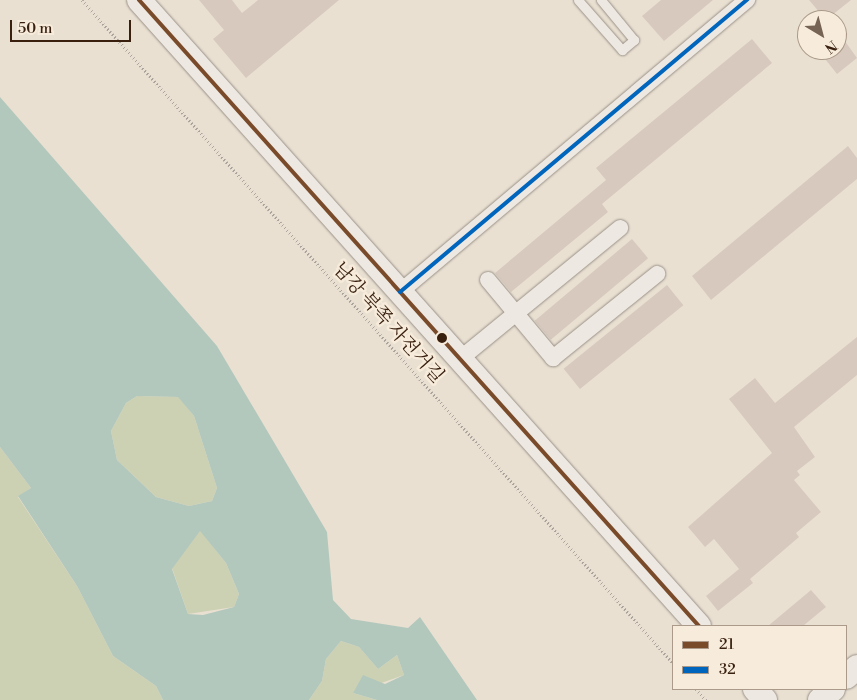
<!DOCTYPE html>
<html>
<head>
<meta charset="utf-8">
<style>
	body { margin:0 }
	#map { position:relative; width:857px; height:700px; overflow:hidden; background:#e9e0d2; font-family:"Libre Bodoni","Noto Serif KR",serif }
	div>[style] { position:absolute }
	.green>* { inset:0; background:#cdd1b3 }
	.water>* { inset:0; background:#b3c8bc }
	.building>* { inset:0; background:#d8c9bf; transform-origin:0 0 }
	.path>* { height:3px; margin-top:-1.5px; transform-origin:0; background:repeating-linear-gradient(90deg,#aba49d 0 1px,transparent 0 3.5px) }
	.roads { filter:drop-shadow(0 0 1px #9a9187) drop-shadow(0 0 1px #9a9187) }
	.lane>* { height:9px; margin:-4.5px; padding:0 4.5px; transform-origin:4.5px; border-radius:4.5px; background:#ede8e1 }
	.street>* { height:16px; margin:-8px; padding:0 8px; transform-origin:8px; border-radius:8px; background:#ede8e1 }
	.secondary>* { height:24px; margin:-12px; padding:0 12px; transform-origin:12px; border-radius:12px; background:#ede8e1 }
	.bus-1>* { height:4px; margin:-2px; padding:0 2px; transform-origin:2px; border-radius:2px; background:#7a4b2a }
	.bus-2>* { height:4px; margin:-2px; padding:0 2px; transform-origin:2px; border-radius:2px; background:#0065bd }
	.dots>* { width:14px; height:14px; translate:-50% -50%; box-sizing:border-box; border:2px solid #f7ecdb; border-radius:50% }
	span { translate:-50% -50%; white-space:nowrap; text-align:center; line-height:1.15; -webkit-text-stroke:5px #f7ecdb; paint-order:stroke }
	.street-label { font-size:19px; color:#381f0e }
	.legend { position:absolute; left:672px; top:625px; width:175px; height:65px; box-sizing:border-box; background:#f7ecdb; border:1px solid #ab9a89; margin:0; padding:6px 9px; list-style:none; font-size:15px; color:#381f0e }
	.legend li { display:flex; align-items:center; gap:10px; height:25px }
	.legend b { width:25px; border:1px solid #ab9a89 }
	.north { position:absolute; left:797px; top:10px; width:50px; height:50px; box-sizing:border-box; background:#f7ecdb; border:1px solid #ab9a89; border-radius:50%; rotate:143deg; font-size:14px; font-weight:700; line-height:20px; text-align:center; color:#381f0e }
	.north::after { content:''; display:block; margin:auto; width:18px; height:22px; background:#766353; clip-path:polygon(50% 0,100% 100%,50% 72%,0 100%) }
	.scale { position:absolute; left:10px; top:20px; width:121px; height:22px; box-sizing:border-box; border:2px solid #381f0e; border-top:0; padding-left:6px; font-size:15px; line-height:18px; white-space:nowrap; color:#381f0e; -webkit-text-stroke:4px #f7ecdb; paint-order:stroke }
</style>
</head>
<body>
<div id="map">
	<div class="green">
		<i style="clip-path:polygon(137px 396px,179px 397px,194px 416px,217px 488px,212px 501px,189px 506px,156px 497px,117px 460px,111px 431px,126px 403px)"></i>
		<i style="clip-path:polygon(0 447px,31px 488px,18px 497px,77px 586px,113px 656px,156px 686px,163px 700px,0 700px)"></i>
		<i style="clip-path:polygon(200px 530px,226px 563px,239px 594px,234px 607px,188px 614px,172px 568px)"></i>
		<i style="clip-path:polygon(341px 641px,359px 647px,378px 669px,397px 655px,404px 675px,353px 693px,377px 700px,309px 700px,322px 681px,326px 659px)"></i>
	</div>
	<div class="water">
		<i style="clip-path:polygon(evenodd,0 97px,217px 346px,327px 532px,333px 600px,351px 619px,408px 628px,420px 617px,477px 700px,377px 700px,353px 693px,363px 675px,385px 684px,404px 675px,397px 655px,378px 669px,359px 647px,341px 641px,326px 659px,322px 681px,309px 700px,163px 700px,156px 686px,113px 656px,77px 586px,18px 496px,31px 488px,0 447px,0 97px,137px 396px,178px 397px,194px 416px,217px 488px,212px 501px,189px 506px,156px 497px,117px 460px,111px 431px,126px 403px,137px 396px,0 97px,200px 531px,226px 563px,239px 594px,234px 607px,203px 615px,188px 614px,172px 569px,200px 531px)"></i>
	</div>
	<div class="building">
		<i style="clip-path:polygon(199px 0,232px 0,242px 13px,258px 0,339px 0,246px 78px,213px 39px,224px 30px)"></i>
		<i style="clip-path:polygon(661px 0,713px 0,664px 41px,642px 16px)"></i>
		<i style="clip-path:polygon(809px 0,851px 0,826px 20px)"></i>
		<i style="clip-path:polygon(837px 30px,857px 58px,837px 74px,818px 50px,837px 50px)"></i>
		<i style="clip-path:polygon(752px 39px,772px 63px,602px 204px,608px 212px,511px 292px,495px 273px,606px 180px,596px 168px)"></i>
		<i style="clip-path:polygon(848px 146px,857px 158px,857px 179px,711px 300px,692px 276px)"></i>
		<i style="left:632px;top:239px;width:25px;height:127px;rotate:50deg"></i>
		<i style="left:667px;top:285px;width:26px;height:133px;rotate:51deg"></i>
		<i style="clip-path:polygon(857px 337px,857px 375px,794px 427px,815px 457px,797px 471px,800px 475px,794px 480px,821px 512px,796px 533px,799px 537px,750px 579px,753px 583px,718px 611px,706px 596px,739px 569px,714px 539px,705px 547px,688px 527px,772px 453px,729px 399px,755px 378px,775px 403px)"></i>
		<i style="clip-path:polygon(811px 590px,826px 607px,803px 626px,768px 626px)"></i>
	</div>
	<div class="path">
		<i style="left:82px;top:0;width:888px;rotate:48.29deg"></i>
		<i style="left:696px;top:689px;width:15px;rotate:48deg"></i>
	</div>
	<div class="roads">
		<div class="lane">
			<i style="left:578px;top:0;width:67px;rotate:48.7deg"></i>
			<i style="left:622px;top:50px;width:16px;rotate:-40deg"></i>
			<i style="left:634px;top:40px;width:52px;rotate:-129.5deg"></i>
		</div>
		<div class="street">
			<i style="left:488px;top:280px;width:102px;rotate:50.2deg"></i>
			<i style="left:553px;top:358px;width:134px;rotate:-38.9deg"></i>
			<i style="left:400px;top:292px;width:454px;rotate:-40.1deg"></i>
			<i style="left:460px;top:359px;width:207px;rotate:-39.3deg"></i>
		</div>
		<div class="secondary">
			<i style="left:139px;top:0;width:840px;rotate:48.19deg"></i>
			<i style="left:846px;top:677px;width:15px;rotate:-42deg"></i>
			<i style="left:755px;top:689px;width:15px;rotate:48deg"></i>
			<i style="left:820px;top:700px;width:17px;rotate:-40deg"></i>
		</div>
	</div>
	<div class="bus-1">
		<i style="left:139px;top:0;width:840px;rotate:48.19deg"></i>
	</div>
	<div class="bus-2">
		<i style="left:400px;top:292px;width:454px;rotate:-40.1deg"></i>
	</div>
	<div class="dots">
		<i style="left:442px;top:338px;background:#381f0e"></i>
	</div>
	<div class="street-label">
		<span style="left:388px;top:323px;rotate:48deg">남강 북쪽 자전거길</span>
	</div>
	<ul class="legend">
	<li><b style="height:6px;background:#7a4b2a"></b>21</li>
	<li><b style="height:6px;background:#0065bd"></b>32</li>
	</ul>
	<div class="north">N</div>
	<div class="scale">50 m</div>
</div>
</body>
</html>
